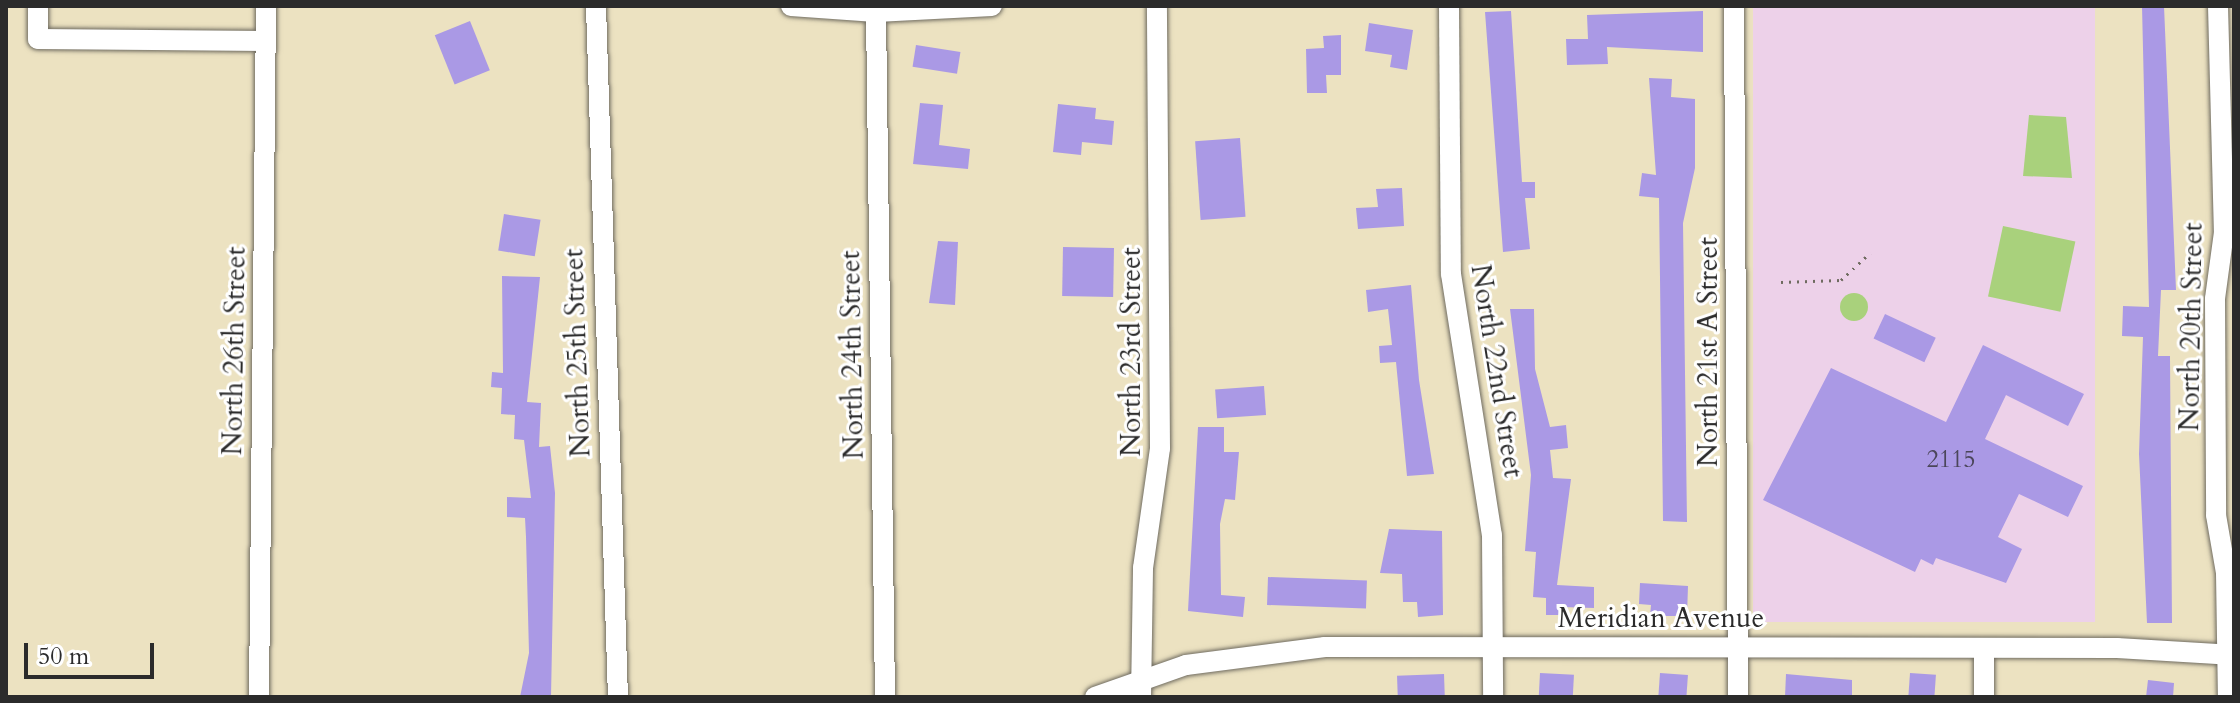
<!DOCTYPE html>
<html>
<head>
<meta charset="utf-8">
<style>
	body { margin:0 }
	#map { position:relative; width:2240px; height:703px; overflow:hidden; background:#ece2c1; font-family:Cardo,serif }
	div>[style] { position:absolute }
	.built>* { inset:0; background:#edd1e9; transform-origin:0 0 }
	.green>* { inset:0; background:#a9d17c; transform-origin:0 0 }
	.round { border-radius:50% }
	.building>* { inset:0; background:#aa99e5; transform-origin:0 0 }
	.path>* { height:3px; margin-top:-1.5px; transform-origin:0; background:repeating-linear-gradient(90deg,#6f6b60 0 2px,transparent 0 8px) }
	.roads { filter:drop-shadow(0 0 2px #6f6b60) drop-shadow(0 0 2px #6f6b60) }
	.minor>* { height:20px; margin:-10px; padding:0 10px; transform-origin:10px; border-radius:10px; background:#fff }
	span { translate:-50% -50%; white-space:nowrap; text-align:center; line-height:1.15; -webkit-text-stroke:6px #fff; paint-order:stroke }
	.number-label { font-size:24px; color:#4b465a }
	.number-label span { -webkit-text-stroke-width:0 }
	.street-label { font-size:28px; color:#2b2b2b }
	.frame { position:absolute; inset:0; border:8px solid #2b2b2b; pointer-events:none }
	.scale { position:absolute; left:24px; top:643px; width:130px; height:36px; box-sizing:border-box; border:4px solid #2b2b2b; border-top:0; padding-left:10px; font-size:24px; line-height:28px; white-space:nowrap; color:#2b2b2b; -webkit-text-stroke:6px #fff; paint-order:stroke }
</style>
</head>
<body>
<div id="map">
	<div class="built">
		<i style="left:1753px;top:6px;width:342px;height:616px"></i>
	</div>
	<div class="green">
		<i style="clip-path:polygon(2029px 115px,2066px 117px,2072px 178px,2023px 176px)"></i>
		<i style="left:2003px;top:226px;width:74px;height:72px;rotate:12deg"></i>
		<i class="round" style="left:1840px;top:293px;width:28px;height:28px"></i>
	</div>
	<div class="building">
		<i style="clip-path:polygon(2142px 6px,2164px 6px,2176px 290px,2161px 290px,2158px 356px,2170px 356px,2172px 623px,2147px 623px,2139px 454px,2143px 337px,2122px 336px,2123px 306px,2149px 307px)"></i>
		<i style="clip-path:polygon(1511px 11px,1522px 182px,1535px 182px,1535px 198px,1525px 198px,1530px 249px,1503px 252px,1485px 12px)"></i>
		<i style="clip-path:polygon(1703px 11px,1703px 52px,1607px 47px,1608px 64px,1567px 65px,1566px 39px,1588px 39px,1587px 15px)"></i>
		<i style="left:470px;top:21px;width:53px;height:38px;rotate:68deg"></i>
		<i style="clip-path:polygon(1369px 23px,1413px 30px,1407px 70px,1390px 67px,1392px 55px,1365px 51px)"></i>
		<i style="clip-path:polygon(1341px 35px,1341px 75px,1326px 75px,1327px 93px,1307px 93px,1306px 49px,1324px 48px,1323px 36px)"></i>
		<i style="left:916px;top:45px;width:45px;height:22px;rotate:9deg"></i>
		<i style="clip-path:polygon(1649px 78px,1672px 79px,1671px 97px,1695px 99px,1695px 168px,1683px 223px,1687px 522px,1663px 521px,1659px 198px,1639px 196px,1642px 173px,1656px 175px)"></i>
		<i style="clip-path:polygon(920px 103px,943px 105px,939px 145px,970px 149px,968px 169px,913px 164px)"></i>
		<i style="clip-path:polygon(1058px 104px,1096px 108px,1095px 119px,1114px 121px,1112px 145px,1082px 142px,1081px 155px,1053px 152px)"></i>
		<i style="left:1240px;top:138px;width:79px;height:45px;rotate:86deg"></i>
		<i style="clip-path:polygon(1402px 188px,1404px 226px,1358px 229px,1356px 208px,1378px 207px,1376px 189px)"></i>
		<i style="left:504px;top:214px;width:37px;height:37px;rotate:9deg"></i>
		<i style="clip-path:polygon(938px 241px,958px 242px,955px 305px,929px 303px)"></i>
		<i style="left:1063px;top:247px;width:51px;height:49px;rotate:1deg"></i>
		<i style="clip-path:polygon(502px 276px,540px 277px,527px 402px,541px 403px,539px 447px,550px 446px,555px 493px,551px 697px,520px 697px,529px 653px,526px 537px,525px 518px,507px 517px,507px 497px,531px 498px,524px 440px,514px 439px,515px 415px,501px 414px,502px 388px,491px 387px,492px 372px,503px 373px)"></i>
		<i style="clip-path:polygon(1411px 285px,1419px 380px,1434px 474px,1407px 476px,1396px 362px,1380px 363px,1379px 346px,1392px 345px,1388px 309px,1368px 312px,1366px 290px)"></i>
		<i style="clip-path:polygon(1510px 309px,1534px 309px,1535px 369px,1550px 427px,1566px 425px,1568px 448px,1550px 450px,1553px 478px,1571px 479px,1557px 585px,1594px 587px,1594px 608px,1562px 607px,1562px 615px,1546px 615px,1546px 598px,1533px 597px,1536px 552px,1525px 551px,1531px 475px)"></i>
		<i style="left:1885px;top:314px;width:56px;height:27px;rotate:25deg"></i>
		<i style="clip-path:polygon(1983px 345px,2084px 394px,2068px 426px,2006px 395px,1985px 439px,2083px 486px,2068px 517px,2019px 494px,1998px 537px,2022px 549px,2006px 583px,1936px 558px,1933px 565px,1921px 559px,1915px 572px,1763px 500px,1831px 368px,1946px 422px)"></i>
		<i style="left:1264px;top:386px;width:29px;height:49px;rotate:86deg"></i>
		<i style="clip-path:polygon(1198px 427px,1224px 427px,1224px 452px,1239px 452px,1235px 500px,1225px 499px,1220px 524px,1221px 595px,1245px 597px,1243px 617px,1188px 611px)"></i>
		<i style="clip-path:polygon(1389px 529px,1442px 531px,1443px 615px,1418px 617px,1417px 602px,1403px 602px,1402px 574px,1380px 573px)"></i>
		<i style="left:1268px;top:577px;width:99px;height:28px;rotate:2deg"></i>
		<i style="clip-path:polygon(1640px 583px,1688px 586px,1687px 616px,1650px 616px,1651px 605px,1639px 604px)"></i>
		<i style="left:1540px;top:673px;width:34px;height:24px;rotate:3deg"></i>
		<i style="left:1660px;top:673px;width:28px;height:24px;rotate:4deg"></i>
		<i style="left:1910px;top:673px;width:26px;height:24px;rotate:4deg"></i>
		<i style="left:1444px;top:674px;width:23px;height:47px;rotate:88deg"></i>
		<i style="clip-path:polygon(1786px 674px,1852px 680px,1852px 696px,1785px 697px)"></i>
		<i style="clip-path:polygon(2148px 680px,2174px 683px,2173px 697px,2146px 697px)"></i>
	</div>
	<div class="path">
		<i style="left:1781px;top:282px;width:60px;rotate:-1.9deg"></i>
		<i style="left:1841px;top:280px;width:40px;rotate:-43deg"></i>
	</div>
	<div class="roads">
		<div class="minor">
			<i style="left:38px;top:6px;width:33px;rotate:90deg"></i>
			<i style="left:38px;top:39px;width:227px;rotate:0.5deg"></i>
			<i style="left:596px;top:6px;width:691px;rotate:88.18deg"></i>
			<i style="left:791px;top:6px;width:85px;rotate:4deg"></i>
			<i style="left:876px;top:12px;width:116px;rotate:-3deg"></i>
			<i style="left:1449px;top:6px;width:268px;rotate:89.6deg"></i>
			<i style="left:1451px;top:274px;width:264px;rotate:81.1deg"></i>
			<i style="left:1492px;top:535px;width:162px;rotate:89.6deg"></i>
			<i style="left:1734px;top:6px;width:691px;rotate:89.67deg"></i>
			<i style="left:2218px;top:6px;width:226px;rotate:88.5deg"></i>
			<i style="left:2224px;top:232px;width:68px;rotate:97.7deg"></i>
			<i style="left:2215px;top:299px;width:216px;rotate:89.7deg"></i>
			<i style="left:2216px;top:515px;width:59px;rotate:80.2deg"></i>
			<i style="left:2226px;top:573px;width:124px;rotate:89.1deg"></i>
			<i style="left:876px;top:12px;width:685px;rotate:89.25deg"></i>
			<i style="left:1984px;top:648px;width:49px;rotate:90deg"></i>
			<i style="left:259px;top:697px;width:691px;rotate:-89.42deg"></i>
			<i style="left:1095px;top:697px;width:96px;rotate:-19.4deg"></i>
			<i style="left:1186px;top:665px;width:140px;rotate:-7.4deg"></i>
			<i style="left:1325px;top:647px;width:792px;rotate:0.07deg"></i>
			<i style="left:2117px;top:648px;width:117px;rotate:3.4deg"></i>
			<i style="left:1141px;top:697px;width:129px;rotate:-89.1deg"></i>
			<i style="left:1143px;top:568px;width:121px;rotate:-81.9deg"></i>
			<i style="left:1160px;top:448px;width:442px;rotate:-90.4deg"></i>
		</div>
	</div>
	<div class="number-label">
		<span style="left:1951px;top:460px">2115</span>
	</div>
	<div class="street-label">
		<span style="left:2191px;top:327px;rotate:-89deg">North 20th Street</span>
		<span style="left:234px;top:351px;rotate:-89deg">North 26th Street</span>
		<span style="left:1131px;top:352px;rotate:-90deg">North 23rd Street</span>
		<span style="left:1708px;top:352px;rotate:-90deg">North 21st A Street</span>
		<span style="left:577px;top:353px;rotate:-92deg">North 25th Street</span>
		<span style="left:852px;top:355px;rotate:-91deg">North 24th Street</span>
		<span style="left:1497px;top:371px;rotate:81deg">North 22nd Street</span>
		<span style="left:1661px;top:618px">Meridian Avenue</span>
	</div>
	<div class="frame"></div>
	<div class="scale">50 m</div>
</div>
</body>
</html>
